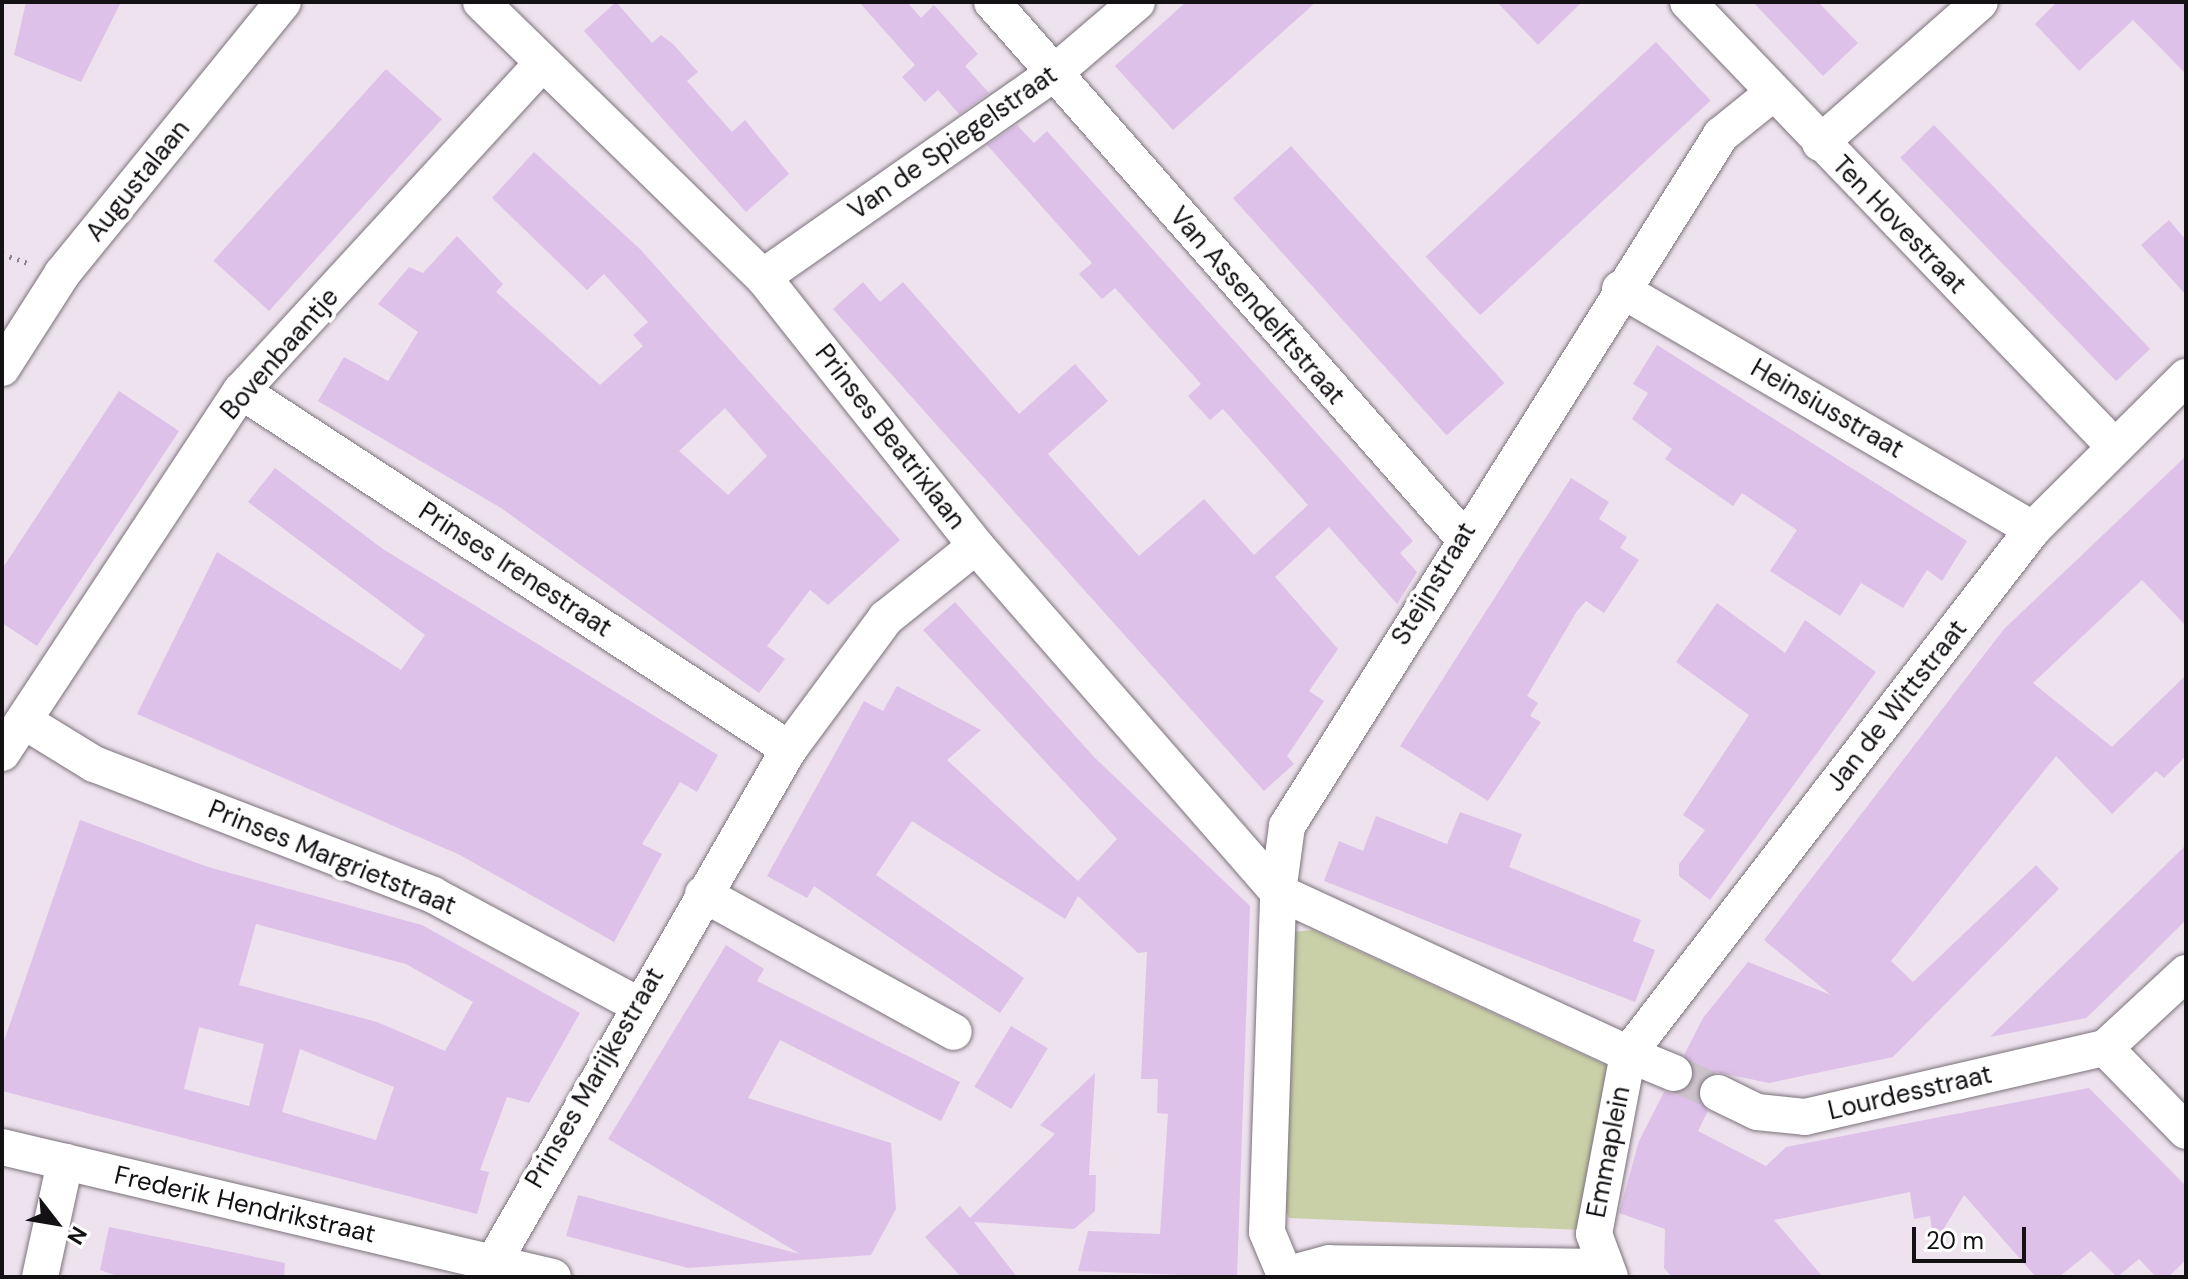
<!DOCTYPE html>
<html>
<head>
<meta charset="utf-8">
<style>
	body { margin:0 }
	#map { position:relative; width:2188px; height:1279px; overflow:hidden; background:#ede2ed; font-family:"DM Sans",sans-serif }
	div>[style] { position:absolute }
	.green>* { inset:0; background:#c9cfa6 }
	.building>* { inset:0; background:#dec1e9; transform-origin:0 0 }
	.minor-tunnel>* { height:36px; margin-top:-18px; transform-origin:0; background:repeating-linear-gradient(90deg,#ccc3cd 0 36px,transparent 0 54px) }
	.path>* { height:5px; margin-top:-2.5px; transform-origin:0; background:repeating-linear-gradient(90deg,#8a838a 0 2px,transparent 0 8px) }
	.roads { filter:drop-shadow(0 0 2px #7b727b) drop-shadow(0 0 2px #7b727b) }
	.minor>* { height:36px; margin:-18px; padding:0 18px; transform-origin:18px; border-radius:18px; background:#fff }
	span { translate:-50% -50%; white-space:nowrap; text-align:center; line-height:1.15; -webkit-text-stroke:8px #fff; paint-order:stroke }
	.street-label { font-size:26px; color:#141115 }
	.frame { position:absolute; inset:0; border:4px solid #141115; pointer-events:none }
	.north { position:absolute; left:16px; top:1183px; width:80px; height:80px; -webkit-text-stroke:6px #fff; paint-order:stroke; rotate:121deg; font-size:22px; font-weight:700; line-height:32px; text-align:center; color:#141115 }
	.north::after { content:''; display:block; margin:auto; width:28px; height:36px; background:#141115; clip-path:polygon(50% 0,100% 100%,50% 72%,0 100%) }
	.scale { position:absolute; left:1912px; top:1227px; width:114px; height:36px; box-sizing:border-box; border:4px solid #141115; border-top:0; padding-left:10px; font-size:24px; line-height:28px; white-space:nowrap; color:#141115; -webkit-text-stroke:6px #fff; paint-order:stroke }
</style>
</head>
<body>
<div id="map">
	<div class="green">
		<i style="clip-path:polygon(1313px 930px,1612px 1068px,1583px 1230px,1289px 1218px,1282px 1202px,1293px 932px)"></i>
	</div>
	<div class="building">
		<i style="clip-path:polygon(26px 2px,121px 2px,81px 82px,14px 55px)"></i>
		<i style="clip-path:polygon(616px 2px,652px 43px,661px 35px,673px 44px,698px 72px,687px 81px,708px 105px,732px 132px,745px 120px,789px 174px,746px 212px,584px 31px)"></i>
		<i style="clip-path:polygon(859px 2px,907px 2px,921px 18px,934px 5px,978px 54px,965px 66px,989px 93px,959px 114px,938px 90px,925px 102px,902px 77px,915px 65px)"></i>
		<i style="clip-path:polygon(1186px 2px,1316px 2px,1173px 130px,1115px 66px)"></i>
		<i style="clip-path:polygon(1497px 2px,1582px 2px,1538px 45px)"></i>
		<i style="clip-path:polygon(1753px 2px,1818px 2px,1858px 43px,1823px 76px)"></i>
		<i style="clip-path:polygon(2057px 2px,2186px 2px,2186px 74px,2133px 20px,2079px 71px,2035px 24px)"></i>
		<i style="left:1656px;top:42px;width:80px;height:315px;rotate:47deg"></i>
		<i style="left:386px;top:69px;width:75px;height:258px;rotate:42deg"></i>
		<i style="clip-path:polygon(1017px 125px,1034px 143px,1047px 131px,1413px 541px,1400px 553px,1417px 572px,1397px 604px,1329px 527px,1275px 577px,1338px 649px,1309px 691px,1324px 701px,1287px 756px,1294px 764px,1264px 791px,833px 309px,863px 282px,880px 302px,903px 282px,1019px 414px,1075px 364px,1108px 401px,1048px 454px,1139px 556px,1204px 499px,1254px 555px,1308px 505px,1223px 409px,1210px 420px,1188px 396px,1201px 384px,1115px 288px,1102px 299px,1079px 274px,1092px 263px,987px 145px)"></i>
		<i style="left:1934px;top:125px;width:311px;height:47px;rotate:46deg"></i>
		<i style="left:1291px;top:146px;width:319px;height:78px;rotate:48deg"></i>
		<i style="clip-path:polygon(evenodd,534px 152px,640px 249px,900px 540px,828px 605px,810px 590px,767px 646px,785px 659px,759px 693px,501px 508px,318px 401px,344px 357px,388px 381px,418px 332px,378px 304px,409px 267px,423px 273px,457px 236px,503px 284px,496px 292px,600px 385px,643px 346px,633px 335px,648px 322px,604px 274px,587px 290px,492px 198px,534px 152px,725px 408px,767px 456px,728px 495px,679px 451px,725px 408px)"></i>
		<i style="clip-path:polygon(2169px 220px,2186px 240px,2186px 295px,2141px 245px)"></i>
		<i style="clip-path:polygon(1657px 345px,1967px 541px,1942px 581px,1927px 570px,1903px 608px,1861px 583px,1840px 616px,1770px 571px,1797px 530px,1742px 493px,1733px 506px,1665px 459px,1672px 449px,1632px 419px,1648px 393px,1633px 384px)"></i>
		<i style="clip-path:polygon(119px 391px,179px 431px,37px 646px,2px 623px,2px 569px)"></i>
		<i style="clip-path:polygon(2186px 456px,2186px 626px,2142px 580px,2033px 683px,2112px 747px,2186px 675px,2186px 756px,2164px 778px,2156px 771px,2112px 814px,2056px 756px,1891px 961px,1913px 982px,2036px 865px,2059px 889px,1893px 1057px,1769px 1083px,1716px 1072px,1697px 1094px,1708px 1111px,1698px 1131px,1766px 1166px,1786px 1147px,2089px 1088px,2186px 1186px,2186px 1260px,2168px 1277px,2156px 1277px,2139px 1259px,2117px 1277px,2091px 1251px,2059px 1277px,2036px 1277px,1964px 1195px,1934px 1245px,1930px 1216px,1914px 1219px,1910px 1192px,1774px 1220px,1823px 1277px,1672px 1277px,1664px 1268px,1665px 1229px,1619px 1213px,1639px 1141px,1664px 1092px,1678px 1094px,1693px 1082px,1684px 1055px,1703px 1018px,1748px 962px,1831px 995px,1764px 940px,2004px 629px)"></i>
		<i style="clip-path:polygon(275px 468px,383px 549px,718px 755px,697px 792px,680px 782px,642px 844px,662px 854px,614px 942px,460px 855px,137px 714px,217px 552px,401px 670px,425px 635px,248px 502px)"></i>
		<i style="clip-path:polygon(1571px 478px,1609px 502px,1599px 519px,1627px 537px,1620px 548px,1639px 560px,1604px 613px,1586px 601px,1577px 611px,1527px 696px,1538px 703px,1530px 716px,1541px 722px,1488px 801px,1400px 746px)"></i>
		<i style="clip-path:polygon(955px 602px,1094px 757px,1250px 906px,1237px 1277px,1078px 1271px,1088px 1231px,1160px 1234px,1168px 1114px,1157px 1113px,1158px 1079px,1141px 1079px,1147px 952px,1138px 953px,1078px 896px,1065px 919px,912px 821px,876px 875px,1024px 978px,1000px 1013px,814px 886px,807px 898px,767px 876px,864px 701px,883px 711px,897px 686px,981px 730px,947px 760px,1078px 881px,1117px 839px,923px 630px)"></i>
		<i style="clip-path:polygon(1717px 603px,1785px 653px,1805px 620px,1876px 672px,1710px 900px,1679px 876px,1679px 864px,1705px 830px,1683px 815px,1749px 715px,1676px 662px)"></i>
		<i style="clip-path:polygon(1460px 812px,1522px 834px,1509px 867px,1641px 920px,1633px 941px,1655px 950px,1635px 1002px,1324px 881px,1339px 841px,1363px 851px,1376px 816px,1447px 844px)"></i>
		<i style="clip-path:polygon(evenodd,80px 820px,208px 867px,422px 925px,580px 1013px,529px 1103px,507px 1097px,480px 1170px,489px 1172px,477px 1214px,2px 1091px,2px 1047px,80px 820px,256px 924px,406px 964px,473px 1002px,445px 1051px,377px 1022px,239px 985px,256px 924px,80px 820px,199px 1027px,264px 1044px,249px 1106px,184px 1089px,199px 1027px,80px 820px,300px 1049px,394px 1087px,376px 1140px,282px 1112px,300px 1049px)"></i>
		<i style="clip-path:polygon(2186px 845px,2186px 920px,2103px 1002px,2086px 1018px,1990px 1037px)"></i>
		<i style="clip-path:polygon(726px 945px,764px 969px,757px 981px,960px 1082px,941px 1121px,780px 1040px,748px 1098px,891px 1143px,896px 1209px,871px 1255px,688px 1268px,566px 1236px,578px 1195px,800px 1254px,608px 1139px)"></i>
		<i style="left:1011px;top:1026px;width:43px;height:71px;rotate:31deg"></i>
		<i style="clip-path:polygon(1095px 1073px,1089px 1175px,1096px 1175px,1095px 1211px,1074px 1229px,974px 1222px,1017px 1277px,961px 1277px,925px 1237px,960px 1206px,970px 1218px,1055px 1134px,1040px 1125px)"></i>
		<i style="clip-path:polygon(109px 1227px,285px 1263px,284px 1277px,120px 1277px,100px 1270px)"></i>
	</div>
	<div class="minor-tunnel">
		<i style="left:1674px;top:1073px;width:48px;rotate:24.4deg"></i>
	</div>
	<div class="path">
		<i style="left:2px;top:254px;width:28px;rotate:19deg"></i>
	</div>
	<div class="roads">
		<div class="minor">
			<i style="left:481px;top:2px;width:394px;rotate:44.3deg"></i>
			<i style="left:763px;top:277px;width:343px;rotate:51.6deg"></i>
			<i style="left:976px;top:546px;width:459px;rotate:48.9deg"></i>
			<i style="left:1278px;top:892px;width:386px;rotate:24.8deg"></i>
			<i style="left:1628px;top:1054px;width:183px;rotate:100.7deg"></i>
			<i style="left:1594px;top:1234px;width:46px;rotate:69.6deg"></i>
			<i style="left:992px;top:2px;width:713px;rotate:48.64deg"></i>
			<i style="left:1688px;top:2px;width:614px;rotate:46.19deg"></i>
			<i style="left:1820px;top:143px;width:213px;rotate:-41.4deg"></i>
			<i style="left:763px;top:277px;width:355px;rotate:-35deg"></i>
			<i style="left:1054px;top:73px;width:109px;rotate:-40.5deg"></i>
			<i style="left:1620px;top:289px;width:478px;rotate:30.2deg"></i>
			<i style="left:2px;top:368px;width:112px;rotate:-57.4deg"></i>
			<i style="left:62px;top:274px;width:350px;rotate:-50.9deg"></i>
			<i style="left:241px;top:391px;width:655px;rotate:33.16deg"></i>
			<i style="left:24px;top:721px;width:82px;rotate:31.6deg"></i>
			<i style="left:94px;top:764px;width:363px;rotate:21.1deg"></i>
			<i style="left:433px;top:895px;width:230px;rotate:28.2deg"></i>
			<i style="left:2px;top:753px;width:434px;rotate:-56.6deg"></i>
			<i style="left:241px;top:391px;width:444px;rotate:-47.4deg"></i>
			<i style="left:703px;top:894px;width:286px;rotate:28.8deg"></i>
			<i style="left:2186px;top:973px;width:110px;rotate:137.2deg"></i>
			<i style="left:2105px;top:1048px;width:116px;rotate:45.7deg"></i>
			<i style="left:1674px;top:1073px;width:50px;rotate:-157.6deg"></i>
			<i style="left:1628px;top:1054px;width:663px;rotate:-52.35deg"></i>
			<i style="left:2033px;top:529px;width:216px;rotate:-44.8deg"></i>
			<i style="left:1718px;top:1093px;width:43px;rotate:26deg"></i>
			<i style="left:1757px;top:1112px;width:48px;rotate:5.9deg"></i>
			<i style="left:1805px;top:1117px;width:308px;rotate:-13deg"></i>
			<i style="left:2px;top:1147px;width:566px;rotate:13.28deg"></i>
			<i style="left:1602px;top:1267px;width:273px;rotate:-179.2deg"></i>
			<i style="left:1329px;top:1263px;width:46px;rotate:164.7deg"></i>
			<i style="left:1285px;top:1275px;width:47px;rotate:-112.7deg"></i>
			<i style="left:1267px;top:1232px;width:340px;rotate:-88.1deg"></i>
			<i style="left:1278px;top:892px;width:67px;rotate:-82.2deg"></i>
			<i style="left:1287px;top:826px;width:816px;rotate:-57.87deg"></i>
			<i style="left:1721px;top:135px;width:67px;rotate:-38.9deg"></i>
			<i style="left:40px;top:1277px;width:118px;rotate:-77.7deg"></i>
			<i style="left:485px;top:1277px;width:609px;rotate:-60.07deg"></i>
			<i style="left:789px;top:749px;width:163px;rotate:-53.5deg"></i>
			<i style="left:886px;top:618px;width:115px;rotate:-38.7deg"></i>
		</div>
	</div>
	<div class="street-label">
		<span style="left:953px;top:143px;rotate:-35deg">Van de Spiegelstraat</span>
		<span style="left:138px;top:181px;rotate:-51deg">Augustalaan</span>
		<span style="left:1899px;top:225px;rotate:46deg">Ten Hovestraat</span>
		<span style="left:1257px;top:306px;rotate:49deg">Van Assendelftstraat</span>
		<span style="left:280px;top:354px;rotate:-49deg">Bovenbaantje</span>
		<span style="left:1827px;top:409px;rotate:30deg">Heinsiusstraat</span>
		<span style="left:890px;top:437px;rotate:52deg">Prinses Beatrixlaan</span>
		<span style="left:515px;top:570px;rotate:33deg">Prinses Irenestraat</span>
		<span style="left:1434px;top:584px;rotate:-59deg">Steijnstraat</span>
		<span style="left:1897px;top:706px;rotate:-52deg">Jan de Wittstraat</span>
		<span style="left:332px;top:858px;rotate:22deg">Prinses Margrietstraat</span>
		<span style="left:595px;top:1078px;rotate:-60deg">Prinses Marijkestraat</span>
		<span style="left:1910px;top:1093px;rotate:-13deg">Lourdesstraat</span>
		<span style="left:1609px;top:1152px;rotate:-79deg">Emmaplein</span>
		<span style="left:245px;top:1205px;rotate:13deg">Frederik Hendrikstraat</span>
	</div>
	<div class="frame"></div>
	<div class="north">N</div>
	<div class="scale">20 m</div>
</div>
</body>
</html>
